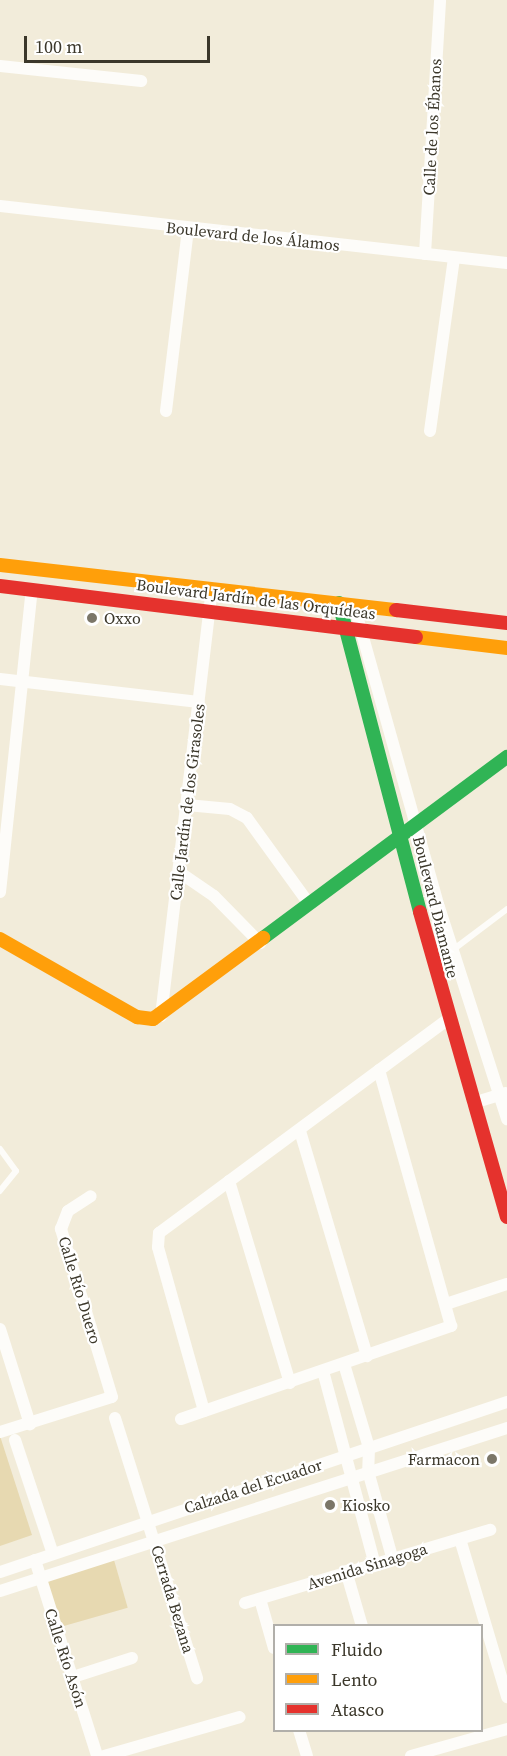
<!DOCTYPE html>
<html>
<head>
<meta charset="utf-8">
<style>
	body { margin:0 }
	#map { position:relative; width:507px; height:1756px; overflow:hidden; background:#f2ecda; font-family:"Source Serif 4",serif }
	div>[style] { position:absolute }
	.green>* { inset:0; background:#e7d9b1; transform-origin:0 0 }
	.lane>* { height:6px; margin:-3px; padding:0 3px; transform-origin:3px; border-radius:3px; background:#fdfcf9 }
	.street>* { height:12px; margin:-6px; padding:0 6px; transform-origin:6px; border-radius:6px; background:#fdfcf9 }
	.fast>* { height:14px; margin:-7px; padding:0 7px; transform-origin:7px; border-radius:7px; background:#30b455 }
	.slow>* { height:14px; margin:-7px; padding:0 7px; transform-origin:7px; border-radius:7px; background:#ff9f0a }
	.jam>* { height:14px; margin:-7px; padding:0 7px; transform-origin:7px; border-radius:7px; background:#e5322d }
	.dots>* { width:16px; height:16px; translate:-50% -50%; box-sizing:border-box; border:3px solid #fff; border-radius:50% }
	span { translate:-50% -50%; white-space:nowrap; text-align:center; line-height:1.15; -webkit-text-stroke:4.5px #fff; paint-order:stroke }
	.street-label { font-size:16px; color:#3b372a }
	.poi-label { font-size:16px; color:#3b372a }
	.left { translate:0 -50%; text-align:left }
	.right { translate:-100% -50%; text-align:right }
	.legend { position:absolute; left:273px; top:1624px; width:210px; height:108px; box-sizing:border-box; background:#fff; border:2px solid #b1afaa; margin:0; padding:8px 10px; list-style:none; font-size:18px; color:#3b372a }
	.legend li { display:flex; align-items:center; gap:12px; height:30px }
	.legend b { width:30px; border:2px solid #b1afaa }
	.scale { position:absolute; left:24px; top:36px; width:186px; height:27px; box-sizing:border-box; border:3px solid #3b372a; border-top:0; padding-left:8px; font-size:18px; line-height:21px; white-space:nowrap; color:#3b372a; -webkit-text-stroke:4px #fff; paint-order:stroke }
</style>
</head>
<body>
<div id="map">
	<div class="green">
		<i style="clip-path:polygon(0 1436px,32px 1535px,0 1546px)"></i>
		<i style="left:112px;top:1553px;width:57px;height:70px;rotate:74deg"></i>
	</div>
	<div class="lane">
		<i style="left:454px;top:949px;width:66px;rotate:-37deg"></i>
		<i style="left:0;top:1149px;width:27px;rotate:54deg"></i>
		<i style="left:16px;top:1171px;width:26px;rotate:129deg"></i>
	</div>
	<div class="street">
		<i style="left:0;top:66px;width:142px;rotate:6.1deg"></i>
		<i style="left:0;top:206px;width:510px;rotate:6.41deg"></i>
		<i style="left:425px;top:254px;width:254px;rotate:-86.6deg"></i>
		<i style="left:166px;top:411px;width:182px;rotate:-83.1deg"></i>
		<i style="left:430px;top:431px;width:175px;rotate:-82.1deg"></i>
		<i style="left:354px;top:605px;width:314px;rotate:74.3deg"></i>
		<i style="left:439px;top:907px;width:223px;rotate:72.2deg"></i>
		<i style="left:0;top:679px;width:200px;rotate:6.6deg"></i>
		<i style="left:187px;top:805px;width:43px;rotate:5.3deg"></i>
		<i style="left:230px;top:809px;width:19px;rotate:28deg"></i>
		<i style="left:247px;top:818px;width:107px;rotate:54.1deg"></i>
		<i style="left:179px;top:872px;width:42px;rotate:34.4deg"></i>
		<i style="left:214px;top:896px;width:66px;rotate:45.6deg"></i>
		<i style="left:0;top:892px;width:304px;rotate:-84deg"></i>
		<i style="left:161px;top:1016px;width:431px;rotate:-83.2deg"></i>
		<i style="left:473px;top:1103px;width:34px;rotate:-17deg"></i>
		<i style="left:300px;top:1131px;width:235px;rotate:73.4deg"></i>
		<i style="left:229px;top:1181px;width:211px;rotate:73.2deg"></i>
		<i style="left:446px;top:1304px;width:64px;rotate:-18.2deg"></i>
		<i style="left:0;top:1329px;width:100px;rotate:72.5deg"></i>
		<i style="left:344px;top:1364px;width:88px;rotate:73.4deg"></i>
		<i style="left:369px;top:1448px;width:23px;rotate:92deg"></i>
		<i style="left:368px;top:1471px;width:89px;rotate:74.4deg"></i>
		<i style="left:323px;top:1371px;width:198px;rotate:75deg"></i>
		<i style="left:204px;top:1411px;width:170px;rotate:-105.7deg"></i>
		<i style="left:158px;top:1247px;width:14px;rotate:-86deg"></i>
		<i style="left:159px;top:1233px;width:360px;rotate:-36.5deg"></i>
		<i style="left:115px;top:1418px;width:273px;rotate:72.5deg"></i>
		<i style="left:181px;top:1419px;width:286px;rotate:-19deg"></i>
		<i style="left:451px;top:1326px;width:266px;rotate:-105.7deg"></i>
		<i style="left:0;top:1432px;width:117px;rotate:-17.4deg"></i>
		<i style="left:112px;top:1397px;width:176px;rotate:-106.9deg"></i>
		<i style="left:61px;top:1229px;width:19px;rotate:-69deg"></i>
		<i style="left:68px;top:1211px;width:27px;rotate:-33deg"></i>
		<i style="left:15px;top:1440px;width:120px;rotate:71.6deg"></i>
		<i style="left:460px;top:1539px;width:165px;rotate:73.4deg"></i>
		<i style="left:35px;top:1560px;width:206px;rotate:72.4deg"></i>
		<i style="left:346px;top:1571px;width:57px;rotate:73.8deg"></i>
		<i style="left:0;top:1572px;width:535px;rotate:-18.54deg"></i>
		<i style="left:0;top:1591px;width:533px;rotate:-17.82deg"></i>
		<i style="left:260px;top:1599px;width:51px;rotate:74.1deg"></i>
		<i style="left:245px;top:1603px;width:256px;rotate:-16.6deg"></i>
		<i style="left:73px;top:1677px;width:62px;rotate:-17.9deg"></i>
		<i style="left:299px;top:1730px;width:27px;rotate:73deg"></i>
		<i style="left:104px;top:1756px;width:141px;rotate:-16deg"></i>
		<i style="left:411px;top:1756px;width:100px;rotate:-15.7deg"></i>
	</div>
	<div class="fast">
		<i style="left:339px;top:603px;width:319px;rotate:75.3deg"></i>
		<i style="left:263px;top:938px;width:304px;rotate:-36.6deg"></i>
	</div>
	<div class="slow">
		<i style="left:0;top:565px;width:399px;rotate:6.5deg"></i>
		<i style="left:416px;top:637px;width:92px;rotate:6.9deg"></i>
		<i style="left:0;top:939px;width:158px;rotate:29.7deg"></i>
		<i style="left:137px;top:1017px;width:16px;rotate:7deg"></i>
		<i style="left:153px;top:1019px;width:137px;rotate:-36.4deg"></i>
	</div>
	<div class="jam">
		<i style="left:0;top:586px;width:419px;rotate:7deg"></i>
		<i style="left:396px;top:610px;width:112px;rotate:6.7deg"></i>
		<i style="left:420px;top:912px;width:317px;rotate:74.1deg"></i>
	</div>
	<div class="dots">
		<i style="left:92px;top:618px;background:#7b7668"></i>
		<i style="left:492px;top:1459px;background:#7b7668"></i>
		<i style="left:330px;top:1505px;background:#7b7668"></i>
	</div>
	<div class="street-label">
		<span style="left:432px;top:127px;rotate:-87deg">Calle de los Ébanos</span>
		<span style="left:253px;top:236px;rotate:6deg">Boulevard de los Álamos</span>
		<span style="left:256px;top:599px;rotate:7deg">Boulevard Jardín de las Orquídeas</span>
		<span style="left:187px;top:802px;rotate:-83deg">Calle Jardín de los Girasoles</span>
		<span style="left:436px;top:907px;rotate:76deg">Boulevard Diamante</span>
		<span style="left:80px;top:1290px;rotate:73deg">Calle Río Duero</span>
		<span style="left:253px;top:1486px;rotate:-18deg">Calzada del Ecuador</span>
		<span style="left:367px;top:1566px;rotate:-17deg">Avenida Sinagoga</span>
		<span style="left:173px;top:1599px;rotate:73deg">Cerrada Bezana</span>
		<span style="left:66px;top:1658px;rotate:72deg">Calle Río Asón</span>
	</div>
	<div class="poi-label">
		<span class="left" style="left:104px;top:618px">Oxxo</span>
		<span class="right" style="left:480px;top:1459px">Farmacon</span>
		<span class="left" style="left:342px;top:1505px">Kiosko</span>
	</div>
	<ul class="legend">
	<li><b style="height:8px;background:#30b455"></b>Fluido</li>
	<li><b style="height:8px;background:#ff9f0a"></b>Lento</li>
	<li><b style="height:8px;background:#e5322d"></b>Atasco</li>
	</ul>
	<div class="scale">100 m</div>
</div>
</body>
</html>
